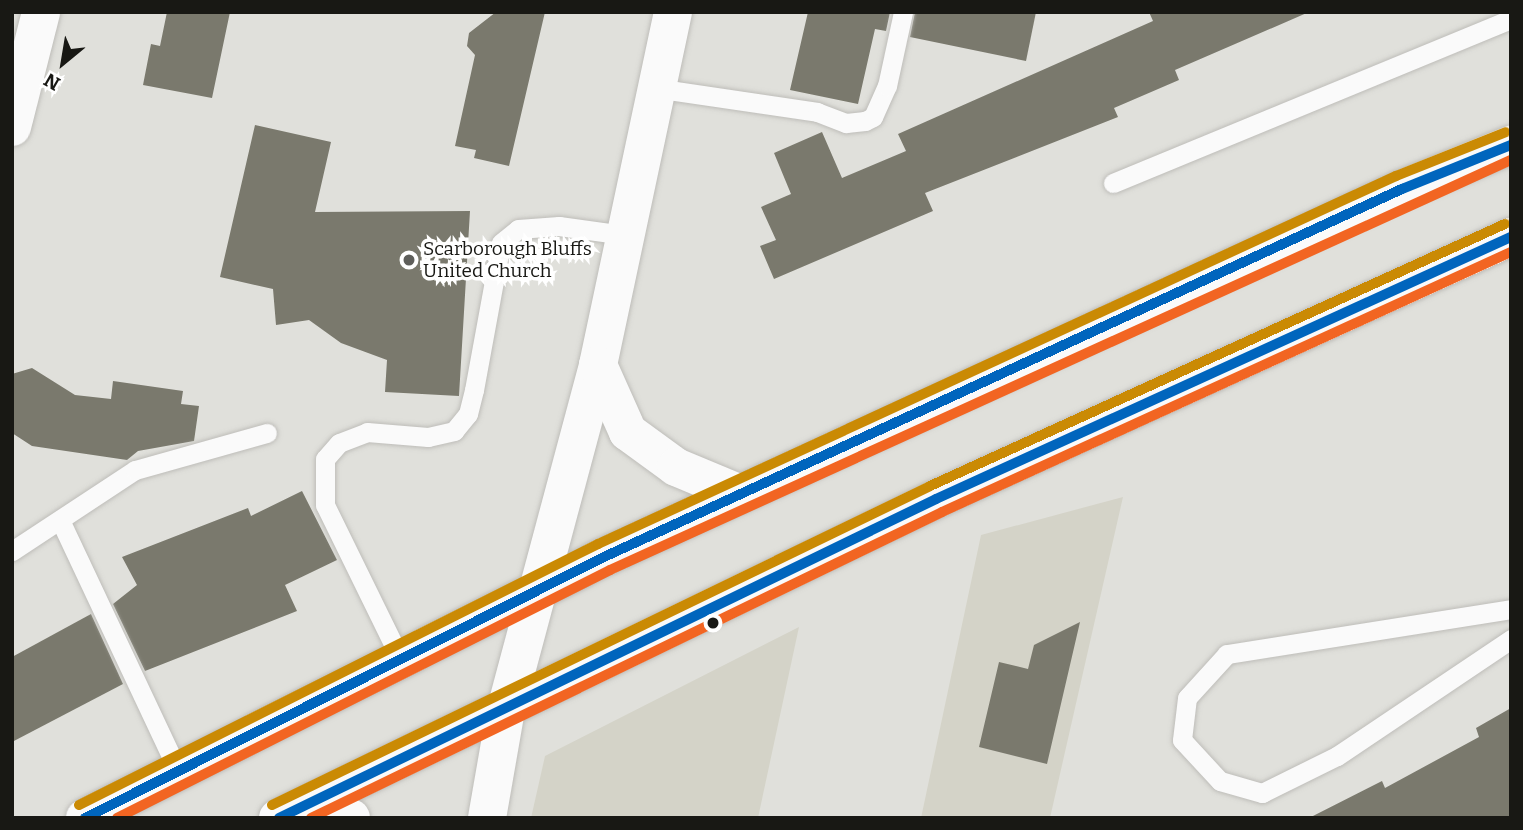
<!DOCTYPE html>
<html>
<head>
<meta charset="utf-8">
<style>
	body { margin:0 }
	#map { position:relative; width:1523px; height:830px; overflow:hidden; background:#e0e0db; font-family:Bitter,serif }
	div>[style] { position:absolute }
	.built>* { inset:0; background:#d4d3c8 }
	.building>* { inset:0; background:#7a796d }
	.roads { filter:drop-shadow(0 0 2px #bebdb9) drop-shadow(0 0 2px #bebdb9) }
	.lane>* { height:19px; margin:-9.5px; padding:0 9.5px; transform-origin:9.5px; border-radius:9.5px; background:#fafafa }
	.street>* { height:38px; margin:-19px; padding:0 19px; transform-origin:19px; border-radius:19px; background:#fafafa }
	.secondary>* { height:38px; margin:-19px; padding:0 19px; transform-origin:19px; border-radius:19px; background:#fafafa }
	.primary>* { height:38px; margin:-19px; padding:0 19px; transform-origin:19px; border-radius:19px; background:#fafafa }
	.bus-1>* { height:10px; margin:-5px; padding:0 5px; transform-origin:5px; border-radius:5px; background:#0065bd }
	.bus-2>* { height:10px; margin:-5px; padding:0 5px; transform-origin:5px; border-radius:5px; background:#f26522 }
	.bus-3>* { height:10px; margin:-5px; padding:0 5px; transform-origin:5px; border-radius:5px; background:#ca8a04 }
	.dots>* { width:19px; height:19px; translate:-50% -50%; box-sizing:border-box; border:4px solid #fff; border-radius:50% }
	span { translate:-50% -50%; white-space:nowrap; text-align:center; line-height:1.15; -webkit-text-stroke:7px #fff; paint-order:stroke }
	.poi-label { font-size:19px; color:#181814 }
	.left { translate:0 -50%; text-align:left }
	.frame { position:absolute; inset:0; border:14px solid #181814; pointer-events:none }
	.north { position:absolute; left:28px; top:28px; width:70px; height:70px; -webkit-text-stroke:5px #fff; paint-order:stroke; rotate:210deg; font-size:19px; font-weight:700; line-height:28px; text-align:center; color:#181814 }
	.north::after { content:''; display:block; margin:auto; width:24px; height:32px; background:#181814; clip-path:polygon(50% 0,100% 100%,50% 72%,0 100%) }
</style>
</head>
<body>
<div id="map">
	<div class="built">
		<i style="clip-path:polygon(1123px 497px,1050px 818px,921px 818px,981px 535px)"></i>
		<i style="clip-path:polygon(799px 627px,758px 818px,531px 818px,545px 756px)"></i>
	</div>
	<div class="building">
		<i style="clip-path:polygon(167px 12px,230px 12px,212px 98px,143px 85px,151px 44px,160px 46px)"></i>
		<i style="clip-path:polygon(496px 12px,545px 12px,509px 166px,474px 158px,476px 150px,455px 146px,475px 55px,467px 46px,469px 33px)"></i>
		<i style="clip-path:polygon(808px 12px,890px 12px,886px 31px,875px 29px,858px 104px,790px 90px)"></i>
		<i style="clip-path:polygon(915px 12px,1036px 12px,1026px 61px,910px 37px)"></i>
		<i style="clip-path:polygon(1149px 12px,1309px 12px,1175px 70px,1179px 80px,1114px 108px,1118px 117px,925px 193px,933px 211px,774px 279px,760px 246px,776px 240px,761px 207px,791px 194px,774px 153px,822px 132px,842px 178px,906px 151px,898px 134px,1153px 21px)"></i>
		<i style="clip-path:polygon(255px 125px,331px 142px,315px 212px,470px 211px,459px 396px,385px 392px,387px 360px,341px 343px,309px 320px,276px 325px,273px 289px,220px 277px)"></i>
		<i style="clip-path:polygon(32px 368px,75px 395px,111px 399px,113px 381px,183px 391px,181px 404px,199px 406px,194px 441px,138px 451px,127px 460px,32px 446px,12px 433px,12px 374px)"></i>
		<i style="clip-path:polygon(302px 491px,337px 560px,285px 585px,297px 611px,145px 671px,113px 604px,137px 585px,122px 557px,248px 508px,251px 516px)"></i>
		<i style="clip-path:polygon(91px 614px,123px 684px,12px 742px,12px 657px)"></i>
		<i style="clip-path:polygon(1080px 622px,1047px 764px,979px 747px,999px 662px,1028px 669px,1034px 645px)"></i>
		<i style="clip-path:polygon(1511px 708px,1511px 818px,1309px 818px,1382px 781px,1385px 788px,1479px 737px,1476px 728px)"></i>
	</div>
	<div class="roads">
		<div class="lane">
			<i style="left:655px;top:88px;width:164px;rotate:8.4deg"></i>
			<i style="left:817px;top:112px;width:31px;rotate:21deg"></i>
			<i style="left:846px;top:123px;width:19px;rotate:-6deg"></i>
			<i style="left:865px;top:121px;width:9px;rotate:-27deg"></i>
			<i style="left:873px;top:117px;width:34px;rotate:-66deg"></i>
			<i style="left:887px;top:86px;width:76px;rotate:-77.8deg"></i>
			<i style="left:1113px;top:183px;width:430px;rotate:-22.4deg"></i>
			<i style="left:60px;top:520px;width:280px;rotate:64.8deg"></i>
			<i style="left:12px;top:551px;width:147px;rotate:-33.4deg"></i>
			<i style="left:135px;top:470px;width:137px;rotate:-15.7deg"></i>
			<i style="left:1511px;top:609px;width:288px;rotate:171deg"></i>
			<i style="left:1227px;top:654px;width:59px;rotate:132.3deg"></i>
			<i style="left:1187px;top:698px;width:42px;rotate:96.8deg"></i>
			<i style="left:1182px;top:740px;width:56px;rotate:47.2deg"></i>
			<i style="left:1220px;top:781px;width:44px;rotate:15.9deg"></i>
			<i style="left:1262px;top:793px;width:84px;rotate:-26.3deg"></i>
			<i style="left:1337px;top:756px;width:210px;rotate:-33.9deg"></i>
			<i style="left:402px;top:662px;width:175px;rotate:-116.1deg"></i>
			<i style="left:325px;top:505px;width:46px;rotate:-90deg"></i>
			<i style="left:325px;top:459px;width:21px;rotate:-49deg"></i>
			<i style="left:339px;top:443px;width:30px;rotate:-21deg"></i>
			<i style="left:367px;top:432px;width:61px;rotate:4.7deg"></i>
			<i style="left:428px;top:437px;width:27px;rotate:-13deg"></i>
			<i style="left:454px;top:431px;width:22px;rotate:-51deg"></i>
			<i style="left:468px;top:414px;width:25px;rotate:-76deg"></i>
			<i style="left:474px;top:390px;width:149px;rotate:-79.6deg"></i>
			<i style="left:501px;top:243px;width:22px;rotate:-39deg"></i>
			<i style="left:518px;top:229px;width:41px;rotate:-4.2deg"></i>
			<i style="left:559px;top:226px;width:67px;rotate:7.8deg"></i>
		</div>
		<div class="street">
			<i style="left:12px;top:127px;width:119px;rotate:-75.8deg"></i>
		</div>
		<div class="secondary">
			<i style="left:487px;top:818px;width:111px;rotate:-80.1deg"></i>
			<i style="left:506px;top:709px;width:356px;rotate:-75deg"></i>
			<i style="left:598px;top:365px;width:361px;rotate:-78deg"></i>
		</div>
		<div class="primary">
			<i style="left:598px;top:365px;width:73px;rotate:65.9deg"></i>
			<i style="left:628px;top:432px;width:59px;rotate:36.1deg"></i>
			<i style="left:676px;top:467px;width:70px;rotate:22.6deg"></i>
			<i style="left:85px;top:818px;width:581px;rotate:-26.7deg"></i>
			<i style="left:604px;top:557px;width:879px;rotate:-24.76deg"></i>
			<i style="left:1402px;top:189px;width:118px;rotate:-22deg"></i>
			<i style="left:278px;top:818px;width:731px;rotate:-25.86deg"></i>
			<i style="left:936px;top:499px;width:632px;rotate:-24.5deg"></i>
			<i style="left:305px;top:818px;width:46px"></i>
		</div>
	</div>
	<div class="bus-1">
		<i style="left:85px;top:818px;width:581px;rotate:-26.7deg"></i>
		<i style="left:604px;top:557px;width:879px;rotate:-24.76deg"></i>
		<i style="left:1402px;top:189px;width:118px;rotate:-22deg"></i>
		<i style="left:279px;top:818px;width:730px;rotate:-25.9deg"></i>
		<i style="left:936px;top:499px;width:632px;rotate:-24.5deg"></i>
	</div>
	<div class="bus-2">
		<i style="left:117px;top:818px;width:552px;rotate:-26.7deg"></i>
		<i style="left:610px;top:570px;width:990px;rotate:-24.47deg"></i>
		<i style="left:311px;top:818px;width:701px;rotate:-25.87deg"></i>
		<i style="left:942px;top:512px;width:626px;rotate:-24.56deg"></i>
	</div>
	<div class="bus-3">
		<i style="left:79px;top:805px;width:581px;rotate:-26.7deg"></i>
		<i style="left:598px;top:544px;width:879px;rotate:-24.76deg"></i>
		<i style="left:1396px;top:176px;width:118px;rotate:-21.8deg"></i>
		<i style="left:272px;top:805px;width:731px;rotate:-25.86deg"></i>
		<i style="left:930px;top:486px;width:632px;rotate:-24.5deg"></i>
	</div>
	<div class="dots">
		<i style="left:409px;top:260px;background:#5e5e5a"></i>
		<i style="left:713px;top:623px;background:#181814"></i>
	</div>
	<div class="poi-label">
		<span class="left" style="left:423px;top:260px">Scarborough Bluffs<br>United Church</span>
	</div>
	<div class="frame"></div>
	<div class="north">N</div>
</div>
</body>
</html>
